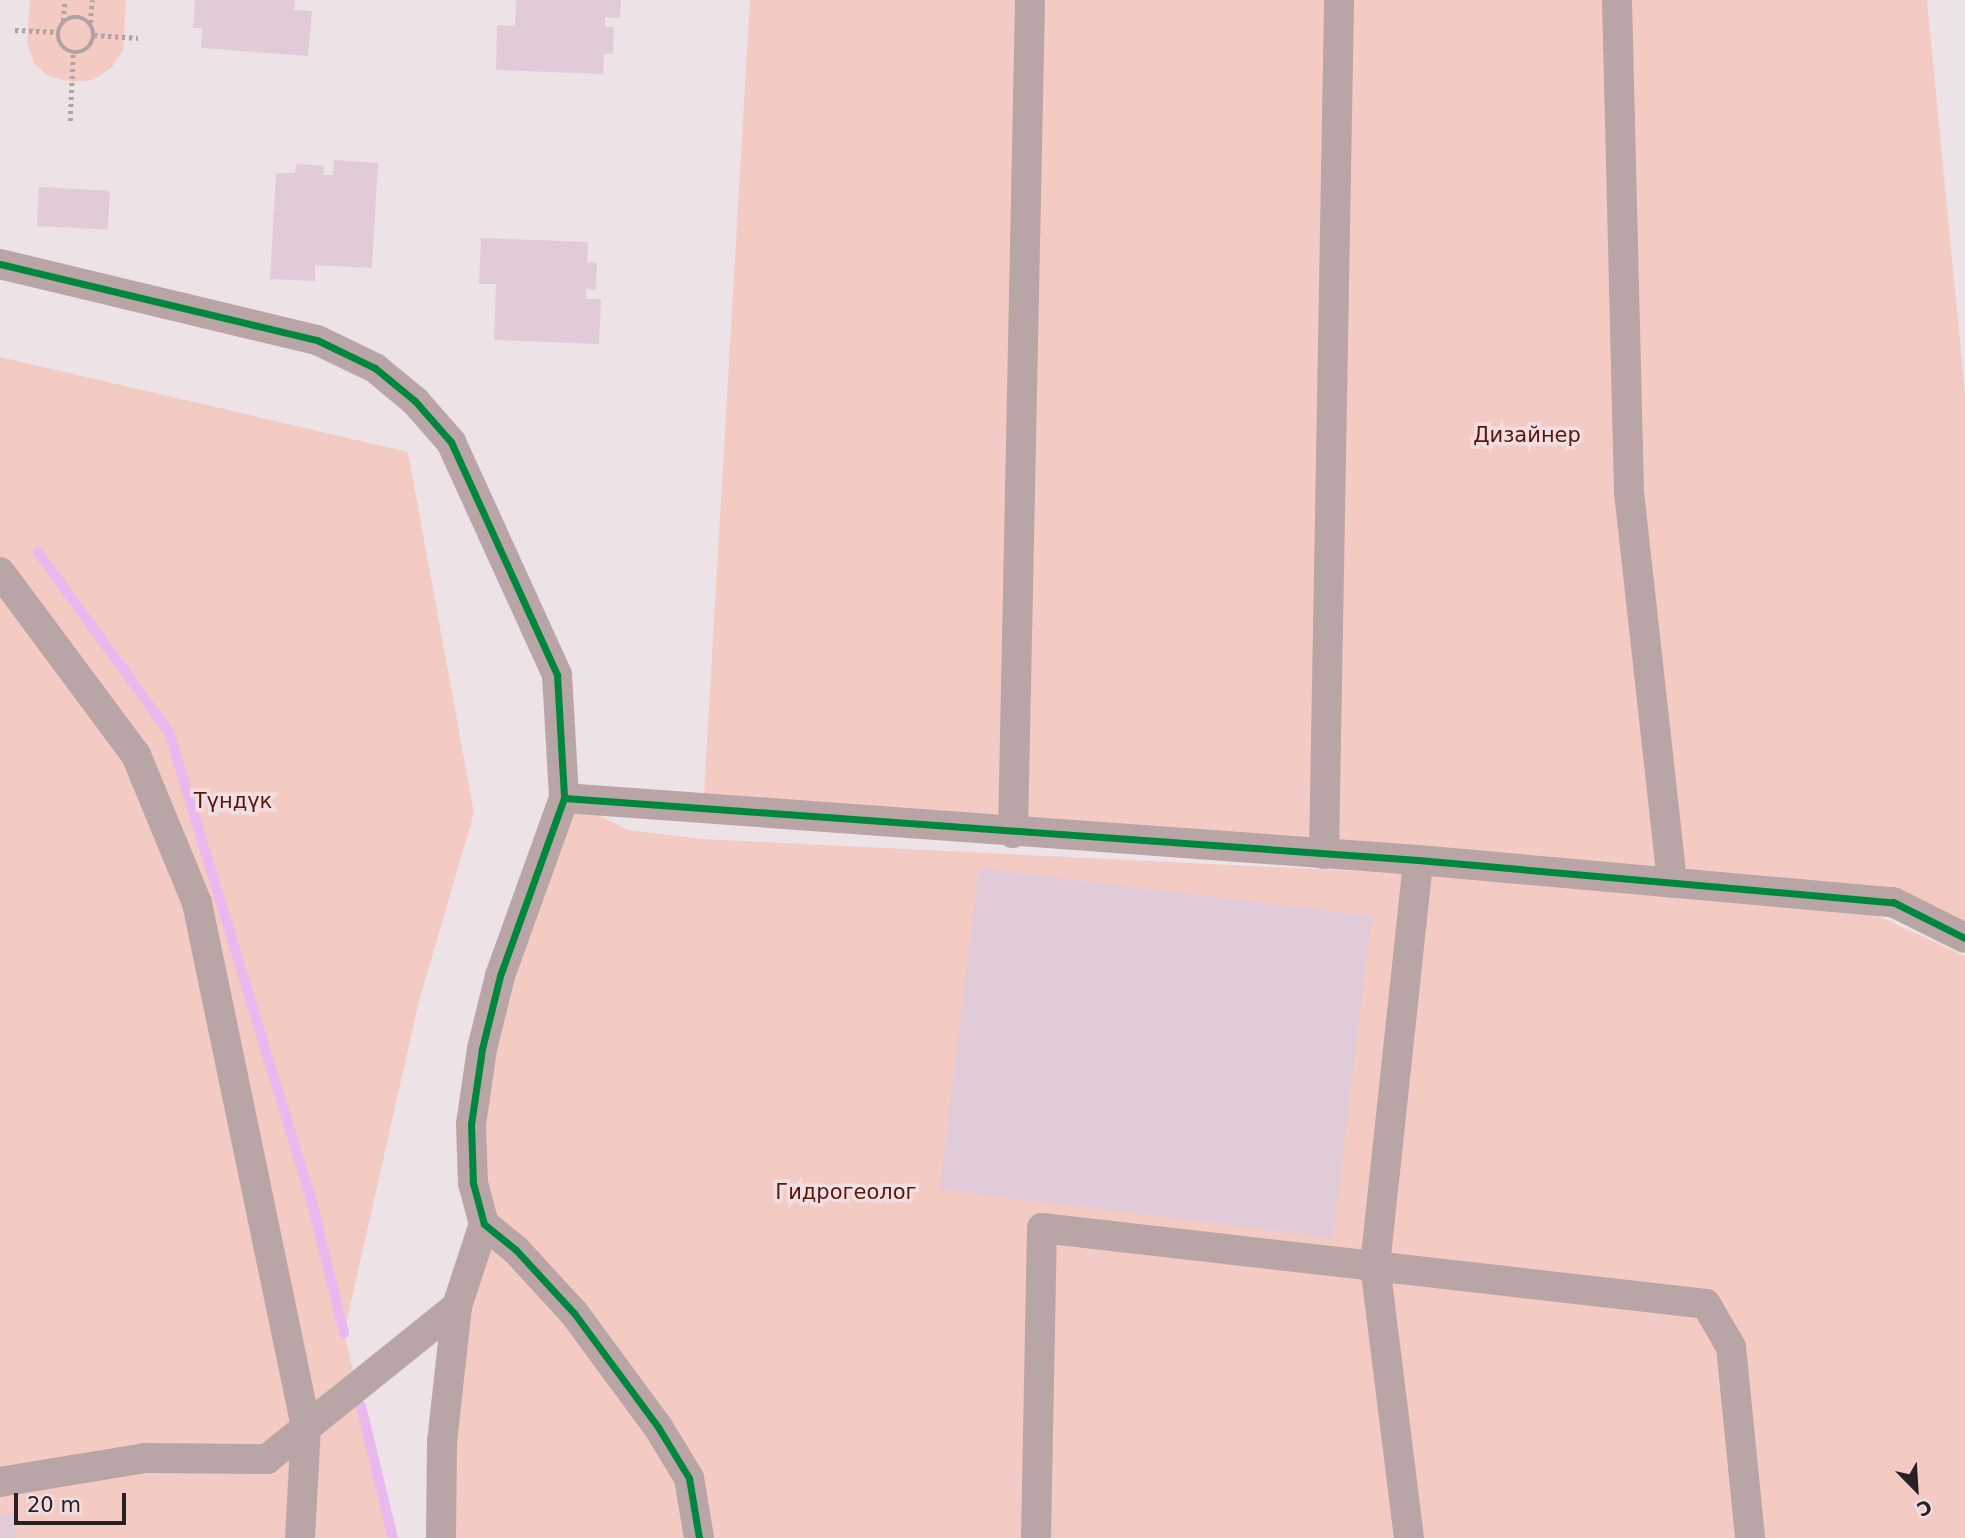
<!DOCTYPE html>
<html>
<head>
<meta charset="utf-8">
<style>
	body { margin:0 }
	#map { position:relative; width:1965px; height:1538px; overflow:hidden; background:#ede2e5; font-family:"DejaVu Sans",sans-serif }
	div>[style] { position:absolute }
	.green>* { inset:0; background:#f4cbc3 }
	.stream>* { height:10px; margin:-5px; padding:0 5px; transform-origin:5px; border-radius:5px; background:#eab7ee }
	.building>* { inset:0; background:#e2cbd8; transform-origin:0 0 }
	.path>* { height:4.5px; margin-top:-2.25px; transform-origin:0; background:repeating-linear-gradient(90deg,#b1a2a4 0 3.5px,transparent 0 7px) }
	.path>.ring { margin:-2.25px; padding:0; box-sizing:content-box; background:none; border:4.5px solid #b1a2a4; border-radius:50% }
	.minor>* { height:30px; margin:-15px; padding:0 15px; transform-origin:15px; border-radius:15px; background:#b9a5a6 }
	.cycleway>* { height:7px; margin:-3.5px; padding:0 3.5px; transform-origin:3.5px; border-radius:3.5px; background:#00873e }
	span { translate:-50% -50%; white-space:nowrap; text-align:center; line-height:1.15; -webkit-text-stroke:7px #f1dee3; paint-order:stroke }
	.park-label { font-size:21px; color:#571808 }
	.north { position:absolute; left:1881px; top:1454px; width:70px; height:70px; -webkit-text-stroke:5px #f1dee3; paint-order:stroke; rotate:156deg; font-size:19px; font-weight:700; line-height:28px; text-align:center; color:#272123 }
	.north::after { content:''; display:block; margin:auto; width:24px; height:32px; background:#272123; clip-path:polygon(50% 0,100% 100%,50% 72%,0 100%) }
	.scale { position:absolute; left:14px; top:1493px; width:112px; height:32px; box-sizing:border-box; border:4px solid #272123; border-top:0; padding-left:9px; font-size:21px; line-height:24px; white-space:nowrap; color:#272123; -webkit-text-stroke:5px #f1dee3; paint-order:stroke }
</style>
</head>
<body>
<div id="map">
	<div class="green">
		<i style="clip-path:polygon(30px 0,126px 0,123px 50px,112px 67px,93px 80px,72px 82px,48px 76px,34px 63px,27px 43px)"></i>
		<i style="clip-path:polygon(750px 0,1927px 0,1965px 394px,1965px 938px,1892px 902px,704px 794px)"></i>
		<i style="clip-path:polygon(0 357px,408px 452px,474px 813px,419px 1001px,344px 1333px,393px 1538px,0 1538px)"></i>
		<i style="clip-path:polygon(564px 798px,628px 830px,702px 839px,1498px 878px,1876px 915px,1965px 956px,1965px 1538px,441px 1538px,442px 1442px,484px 1224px,471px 1124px)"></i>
	</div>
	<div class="stream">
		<i style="left:38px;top:552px;width:223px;rotate:54deg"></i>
		<i style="left:169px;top:732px;width:491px;rotate:73.1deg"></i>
		<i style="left:312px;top:1202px;width:135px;rotate:76.3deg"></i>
		<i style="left:361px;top:1406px;width:136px;rotate:76.4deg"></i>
	</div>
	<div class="building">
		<i style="clip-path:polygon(195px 0,295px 0,294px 10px,312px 11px,308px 56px,201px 48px,202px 28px,193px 28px)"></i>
		<i style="clip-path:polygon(516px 0,621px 0,620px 18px,605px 17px,605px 27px,614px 27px,613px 54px,604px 54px,603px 74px,496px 70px,497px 25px,515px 26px)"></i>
		<i style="clip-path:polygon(334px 160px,378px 163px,372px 268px,315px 265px,315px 281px,270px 279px,276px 173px,295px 173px,296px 164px,324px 166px,323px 175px,333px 175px)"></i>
		<i style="left:39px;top:187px;width:71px;height:39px;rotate:3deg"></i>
		<i style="clip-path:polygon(481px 238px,588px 242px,587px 262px,597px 263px,596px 290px,586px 289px,586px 299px,601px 299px,599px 344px,494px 340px,496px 284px,479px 284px)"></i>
		<i style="left:979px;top:868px;width:396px;height:324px;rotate:7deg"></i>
		<i style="left:16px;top:1514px;width:24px;height:16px;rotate:88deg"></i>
	</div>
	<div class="path">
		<i class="ring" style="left:58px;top:17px;width:31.5px;height:31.5px"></i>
		<i style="left:63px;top:21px;width:21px;rotate:-85deg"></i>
		<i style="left:90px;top:23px;width:23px;rotate:-85deg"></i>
		<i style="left:15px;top:30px;width:43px;rotate:2.7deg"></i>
		<i style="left:94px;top:35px;width:44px;rotate:3.9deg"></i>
		<i style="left:70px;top:121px;width:68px;rotate:-87.5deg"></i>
	</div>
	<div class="minor">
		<i style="left:1617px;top:0;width:492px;rotate:88.6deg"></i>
		<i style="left:1629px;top:492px;width:393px;rotate:83.7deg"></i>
		<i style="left:0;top:264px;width:326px;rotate:13.5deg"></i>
		<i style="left:317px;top:340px;width:64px;rotate:25.8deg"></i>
		<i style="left:375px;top:368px;width:52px;rotate:39.5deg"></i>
		<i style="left:415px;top:401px;width:55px;rotate:48.7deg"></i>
		<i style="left:451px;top:442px;width:256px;rotate:65.5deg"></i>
		<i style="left:557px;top:675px;width:123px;rotate:86.7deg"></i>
		<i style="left:564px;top:798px;width:189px;rotate:109.8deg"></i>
		<i style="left:500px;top:976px;width:75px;rotate:103.9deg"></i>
		<i style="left:482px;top:1049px;width:76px;rotate:98.3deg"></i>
		<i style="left:471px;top:1124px;width:59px;rotate:88.1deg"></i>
		<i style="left:473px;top:1183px;width:42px;rotate:75deg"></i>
		<i style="left:484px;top:1224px;width:41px;rotate:39.1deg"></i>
		<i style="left:516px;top:1250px;width:86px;rotate:47.4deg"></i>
		<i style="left:574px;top:1313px;width:142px;rotate:53.6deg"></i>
		<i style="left:658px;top:1427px;width:60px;rotate:58.7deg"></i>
		<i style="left:689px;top:1478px;width:61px;rotate:80.5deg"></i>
		<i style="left:0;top:572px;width:228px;rotate:53.4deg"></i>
		<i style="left:136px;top:755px;width:160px;rotate:67.6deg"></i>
		<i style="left:197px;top:903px;width:535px;rotate:78.25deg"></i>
		<i style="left:306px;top:1427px;width:111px;rotate:93.1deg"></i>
		<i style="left:564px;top:798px;width:856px;rotate:4.15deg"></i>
		<i style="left:1418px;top:860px;width:477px;rotate:5.1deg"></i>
		<i style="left:1893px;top:902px;width:80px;rotate:26.6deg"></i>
		<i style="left:1013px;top:833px;width:833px;rotate:-88.83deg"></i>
		<i style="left:1324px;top:854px;width:854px;rotate:-88.99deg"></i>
		<i style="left:0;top:1482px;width:147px;rotate:-9.4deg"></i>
		<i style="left:145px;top:1458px;width:122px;rotate:0.5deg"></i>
		<i style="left:267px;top:1459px;width:244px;rotate:-38.8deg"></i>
		<i style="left:441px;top:1538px;width:96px;rotate:-89.4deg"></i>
		<i style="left:442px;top:1442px;width:137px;rotate:-83.7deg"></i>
		<i style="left:457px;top:1306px;width:86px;rotate:-71.8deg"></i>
		<i style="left:1036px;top:1538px;width:310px;rotate:-88.9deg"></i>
		<i style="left:1042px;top:1228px;width:668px;rotate:6.53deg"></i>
		<i style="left:1706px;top:1304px;width:50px;rotate:59.8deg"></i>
		<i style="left:1731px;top:1347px;width:192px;rotate:84.3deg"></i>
		<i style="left:1409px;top:1538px;width:275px;rotate:-97.1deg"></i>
		<i style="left:1375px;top:1265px;width:407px;rotate:-83.9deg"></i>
	</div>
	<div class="cycleway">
		<i style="left:0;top:264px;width:326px;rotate:13.5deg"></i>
		<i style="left:317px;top:340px;width:64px;rotate:25.8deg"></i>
		<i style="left:375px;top:368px;width:52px;rotate:39.5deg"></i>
		<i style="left:415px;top:401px;width:55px;rotate:48.7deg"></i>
		<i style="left:451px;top:442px;width:256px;rotate:65.5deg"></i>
		<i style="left:557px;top:675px;width:123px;rotate:86.7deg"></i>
		<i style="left:564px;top:798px;width:189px;rotate:109.8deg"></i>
		<i style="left:500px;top:976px;width:75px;rotate:103.9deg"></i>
		<i style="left:482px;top:1049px;width:76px;rotate:98.3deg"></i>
		<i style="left:471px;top:1124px;width:59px;rotate:88.1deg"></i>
		<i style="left:473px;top:1183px;width:42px;rotate:75deg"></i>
		<i style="left:484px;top:1224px;width:41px;rotate:39.1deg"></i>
		<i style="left:516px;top:1250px;width:86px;rotate:47.4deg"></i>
		<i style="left:574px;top:1313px;width:142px;rotate:53.6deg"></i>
		<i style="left:658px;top:1427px;width:60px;rotate:58.7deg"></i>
		<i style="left:689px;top:1478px;width:61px;rotate:80.5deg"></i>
		<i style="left:564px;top:798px;width:856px;rotate:4.15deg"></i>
		<i style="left:1418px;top:860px;width:477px;rotate:5.1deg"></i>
		<i style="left:1893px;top:902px;width:80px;rotate:26.6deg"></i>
	</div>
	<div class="park-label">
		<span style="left:1527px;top:435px">Дизайнер</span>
		<span style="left:233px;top:801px">Түндүк</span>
		<span style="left:846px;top:1192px">Гидрогеолог</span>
	</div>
	<div class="north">С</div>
	<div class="scale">20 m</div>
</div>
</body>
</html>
